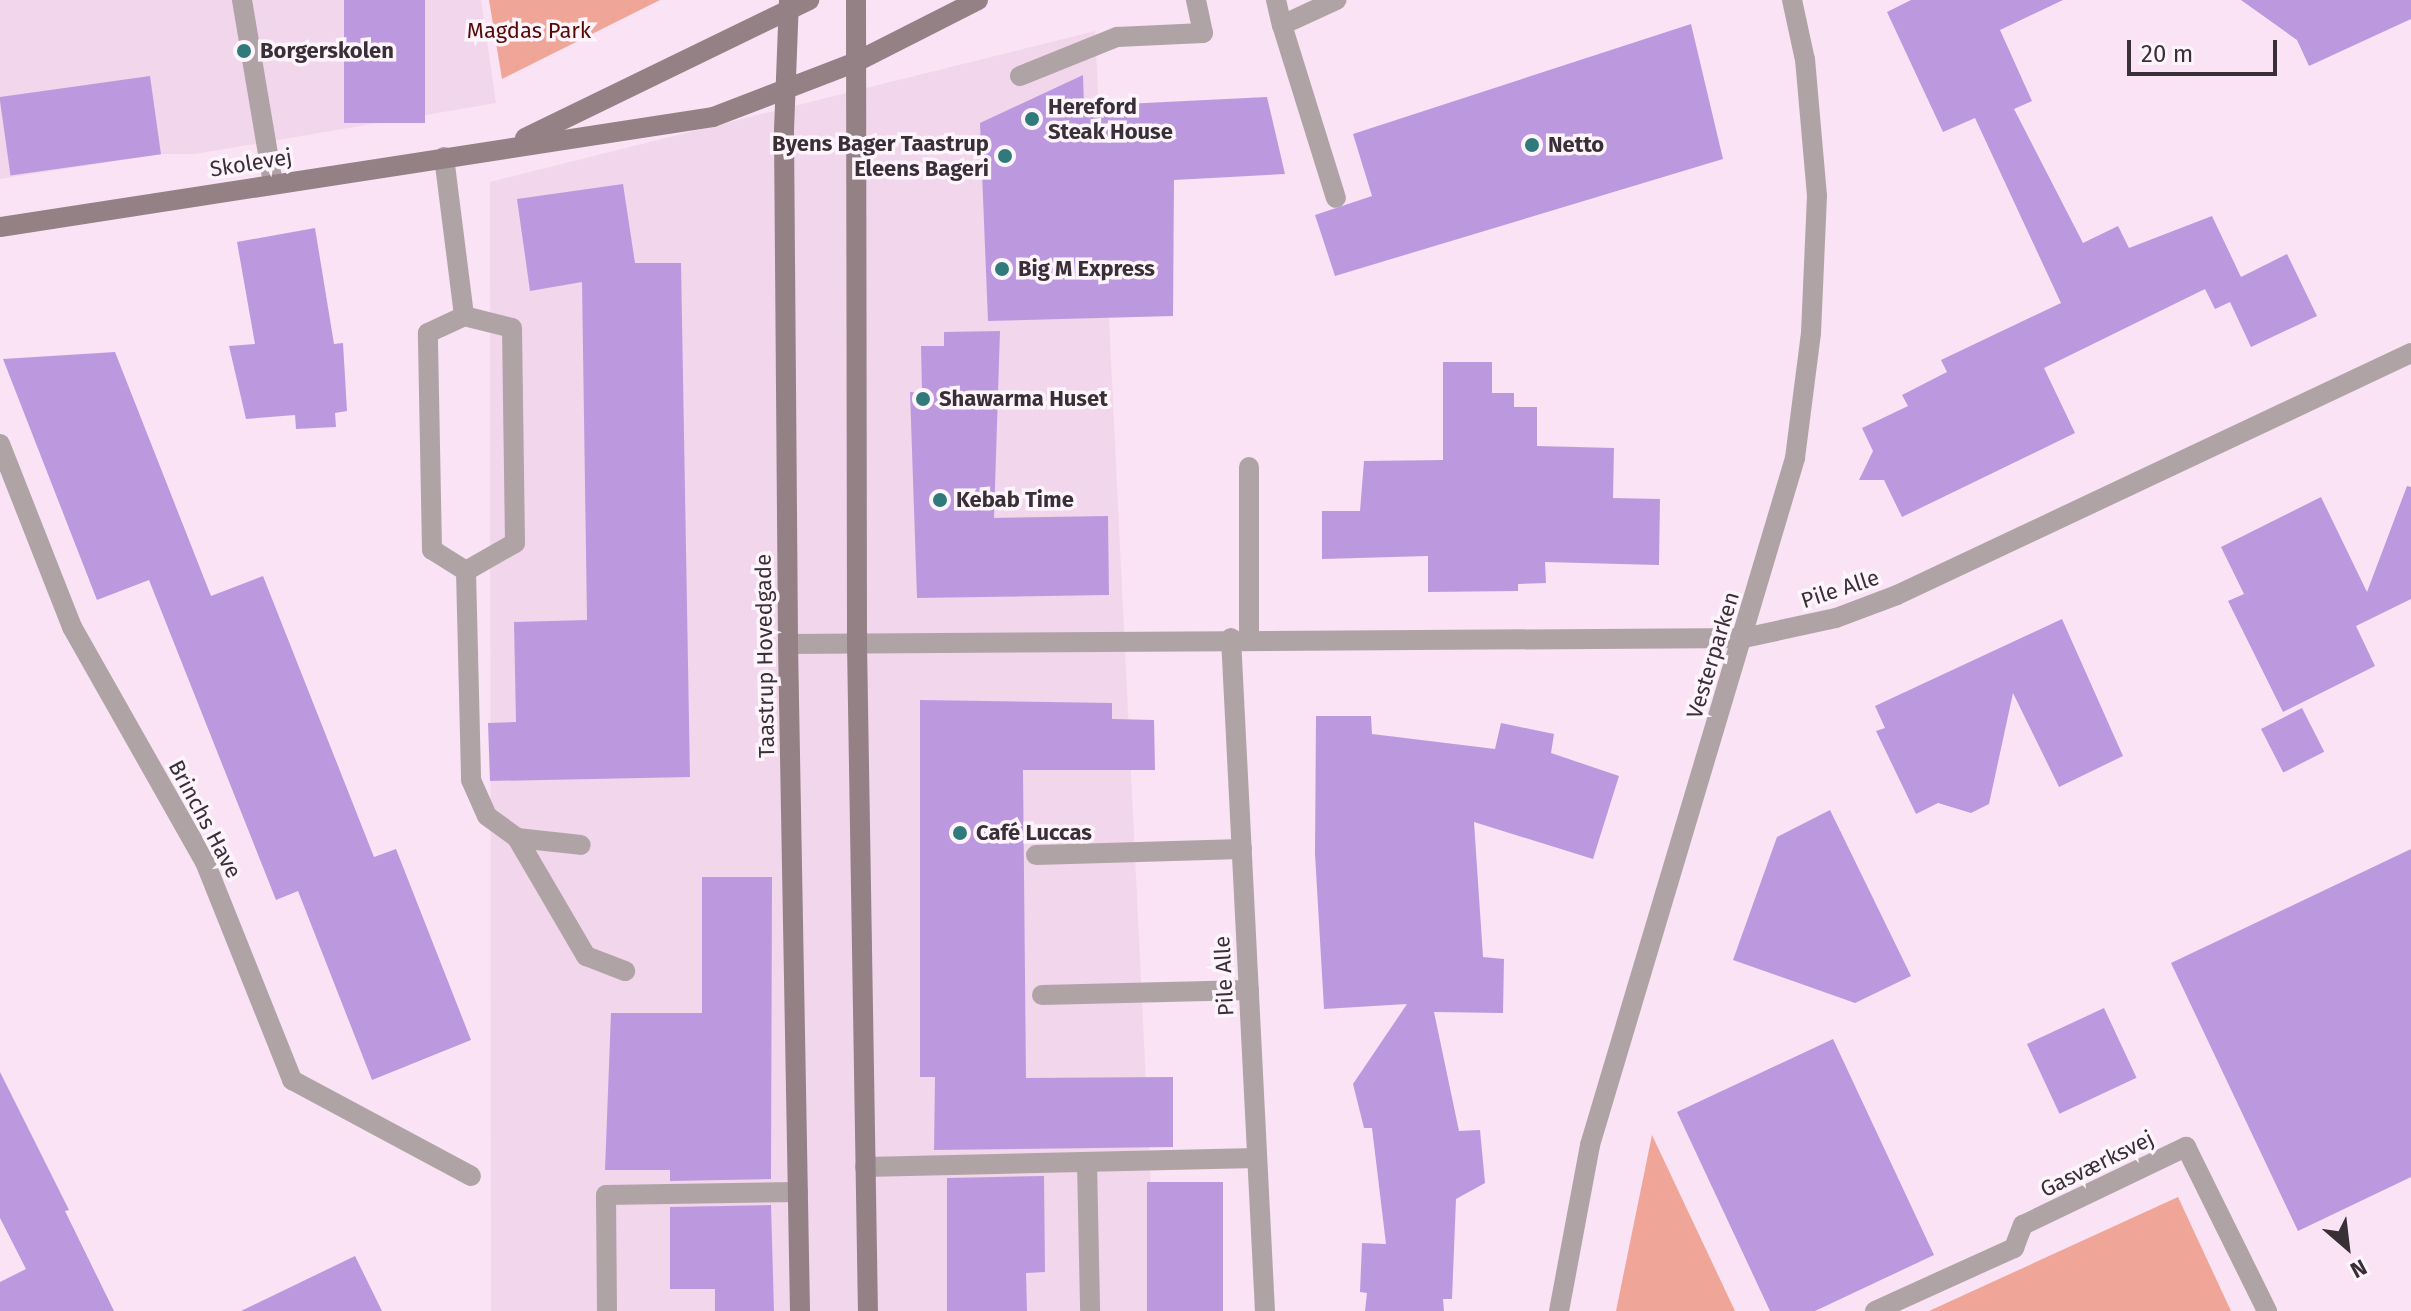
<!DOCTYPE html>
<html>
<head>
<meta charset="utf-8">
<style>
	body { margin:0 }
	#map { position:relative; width:2411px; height:1311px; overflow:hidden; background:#f9e3f4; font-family:"Fira Sans",sans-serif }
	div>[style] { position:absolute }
	.built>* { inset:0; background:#f2d6eb }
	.green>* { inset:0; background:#f0a599 }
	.building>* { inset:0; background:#bc99df; transform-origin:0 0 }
	.lane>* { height:20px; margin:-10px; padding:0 10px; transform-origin:10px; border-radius:10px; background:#b0a3a6 }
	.street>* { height:20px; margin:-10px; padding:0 10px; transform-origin:10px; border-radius:10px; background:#b0a3a6 }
	.secondary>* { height:20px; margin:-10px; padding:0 10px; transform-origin:10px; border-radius:10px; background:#938185 }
	.dots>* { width:22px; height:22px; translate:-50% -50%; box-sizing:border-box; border:4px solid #fef5fc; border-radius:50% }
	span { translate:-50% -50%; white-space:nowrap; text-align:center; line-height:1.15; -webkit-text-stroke:7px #fef5fc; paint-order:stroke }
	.park-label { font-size:22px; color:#570b07 }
	.poi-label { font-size:22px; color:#383036; font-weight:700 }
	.left { translate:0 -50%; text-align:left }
	.right { translate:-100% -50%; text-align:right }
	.street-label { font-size:22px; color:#383036 }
	.north { position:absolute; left:2307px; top:1207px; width:80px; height:80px; -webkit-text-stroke:6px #fef5fc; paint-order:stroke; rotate:152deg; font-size:22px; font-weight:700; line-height:32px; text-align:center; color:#383036 }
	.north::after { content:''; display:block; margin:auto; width:28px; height:36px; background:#383036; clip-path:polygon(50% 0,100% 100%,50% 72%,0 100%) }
	.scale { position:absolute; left:2127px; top:40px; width:150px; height:36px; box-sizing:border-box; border:4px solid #383036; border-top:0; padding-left:10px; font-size:24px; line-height:28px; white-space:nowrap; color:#383036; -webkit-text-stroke:6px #fef5fc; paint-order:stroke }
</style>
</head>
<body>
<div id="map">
	<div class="built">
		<i style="clip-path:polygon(0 0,481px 0,496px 103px,195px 154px,161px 154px,0 179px)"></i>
		<i style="clip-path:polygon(1095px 31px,1157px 1311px,491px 1311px,490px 182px)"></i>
	</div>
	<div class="green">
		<i style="clip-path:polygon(489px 0,660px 0,502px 79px)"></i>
		<i style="clip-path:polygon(1652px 1135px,1735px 1311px,1616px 1311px)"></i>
		<i style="clip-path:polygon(2178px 1197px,2231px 1311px,1929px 1311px)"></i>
	</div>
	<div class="building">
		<i style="left:344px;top:0;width:81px;height:123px"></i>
		<i style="clip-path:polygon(1911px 0,2063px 0,2000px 30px,2032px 101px,2014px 109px,2083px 243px,2118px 226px,2129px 248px,2212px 216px,2241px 277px,2287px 254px,2317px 316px,2251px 347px,2230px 302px,2215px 309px,2205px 289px,2044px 368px,2075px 433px,1902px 517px,1884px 480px,1859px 480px,1873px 451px,1862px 428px,1908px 406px,1902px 395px,1947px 372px,1941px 360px,2061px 303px,1975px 118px,1943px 132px,1887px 12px)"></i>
		<i style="clip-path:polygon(2241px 0,2411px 0,2411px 19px,2309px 66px,2297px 40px)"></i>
		<i style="clip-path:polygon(1691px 24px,1723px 159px,1335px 276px,1315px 215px,1372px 196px,1353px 134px)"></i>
		<i style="clip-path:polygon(1083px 75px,1084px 106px,1267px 97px,1285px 174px,1174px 180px,1173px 316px,988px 321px,980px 123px)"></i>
		<i style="left:150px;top:76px;width:79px;height:152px;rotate:82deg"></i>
		<i style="clip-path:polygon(623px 184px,635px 263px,681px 263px,690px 777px,490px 781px,488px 723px,516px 722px,514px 622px,587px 620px,582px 282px,530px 291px,517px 199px)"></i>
		<i style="clip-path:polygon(315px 228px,334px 344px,343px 343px,347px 411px,335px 413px,336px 427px,296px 429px,295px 415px,246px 419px,229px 346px,255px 344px,237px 242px)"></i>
		<i style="clip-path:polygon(1000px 331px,994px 518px,1108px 516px,1109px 595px,917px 598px,910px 392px,922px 393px,921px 346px,944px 346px,944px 332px)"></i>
		<i style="clip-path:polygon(115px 352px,211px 596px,263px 576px,374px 857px,396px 849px,471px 1040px,372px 1080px,298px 891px,276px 900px,149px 580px,97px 600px,3px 359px)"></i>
		<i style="clip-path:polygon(1443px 362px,1492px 362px,1492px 393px,1514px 393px,1514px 407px,1537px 407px,1537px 446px,1614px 448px,1613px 498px,1660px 499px,1659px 565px,1545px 562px,1546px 583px,1518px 584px,1518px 591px,1428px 592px,1428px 556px,1322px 559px,1322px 511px,1360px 511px,1364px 461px,1443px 460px)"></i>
		<i style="clip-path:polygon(2407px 486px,2411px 487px,2411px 599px,2356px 626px,2375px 666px,2283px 712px,2228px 601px,2244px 594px,2221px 547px,2321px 497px,2367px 592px)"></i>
		<i style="clip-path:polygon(2062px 619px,2123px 756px,2059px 787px,2013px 693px,1989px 804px,1971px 813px,1938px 803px,1916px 814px,1876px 731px,1885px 728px,1875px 706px)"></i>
		<i style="clip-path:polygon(920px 700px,1112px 703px,1112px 719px,1154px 720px,1155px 770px,1023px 770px,1026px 1078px,1173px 1077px,1173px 1147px,934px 1150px,935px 1077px,920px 1077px)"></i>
		<i style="left:2302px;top:708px;width:49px;height:46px;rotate:63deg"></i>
		<i style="clip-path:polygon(1316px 716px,1371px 716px,1372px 734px,1495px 749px,1501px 723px,1554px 734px,1551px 753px,1619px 776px,1593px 859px,1474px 822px,1483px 957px,1504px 959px,1503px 1013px,1434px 1012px,1459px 1131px,1480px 1130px,1485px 1183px,1456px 1199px,1452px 1299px,1443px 1299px,1444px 1311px,1365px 1311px,1367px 1293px,1360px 1292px,1362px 1243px,1386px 1244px,1372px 1128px,1364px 1128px,1353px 1084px,1407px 1004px,1324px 1009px,1315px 854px)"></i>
		<i style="clip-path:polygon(1830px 810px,1911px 976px,1855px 1003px,1733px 960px,1777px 837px)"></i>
		<i style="clip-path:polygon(2411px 849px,2411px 1177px,2298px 1231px,2171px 963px)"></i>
		<i style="clip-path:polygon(702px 877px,772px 877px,771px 1179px,670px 1181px,670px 1170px,605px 1170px,611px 1013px,702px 1013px)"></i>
		<i style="left:2104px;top:1008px;width:77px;height:85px;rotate:65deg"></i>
		<i style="clip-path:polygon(1833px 1039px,1934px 1255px,1815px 1311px,1770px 1311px,1677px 1112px)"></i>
		<i style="clip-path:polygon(0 1072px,69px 1210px,65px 1211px,114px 1311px,0 1311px,0 1282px,26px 1269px,0 1218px)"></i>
		<i style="clip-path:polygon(1044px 1176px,1045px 1272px,1026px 1273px,1027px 1311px,947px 1311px,947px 1178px)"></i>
		<i style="left:1147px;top:1182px;width:76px;height:129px"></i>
		<i style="clip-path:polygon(771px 1205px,774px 1311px,715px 1311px,715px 1289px,670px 1289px,670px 1207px)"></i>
		<i style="clip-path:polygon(355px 1256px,382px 1311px,241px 1311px)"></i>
	</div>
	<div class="lane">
		<i style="left:242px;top:0;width:187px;rotate:80.4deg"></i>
		<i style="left:1276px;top:0;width:26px;rotate:77deg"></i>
		<i style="left:1282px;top:25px;width:60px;rotate:-24.8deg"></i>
		<i style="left:1282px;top:25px;width:181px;rotate:72.7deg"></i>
		<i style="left:1020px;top:76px;width:105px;rotate:-21.9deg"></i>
		<i style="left:1117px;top:37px;width:86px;rotate:-2.7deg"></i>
		<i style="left:1203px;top:33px;width:34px;rotate:-102deg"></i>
		<i style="left:444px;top:157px;width:160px;rotate:82.8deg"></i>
		<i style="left:464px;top:316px;width:49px;rotate:14deg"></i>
		<i style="left:512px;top:328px;width:215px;rotate:89.2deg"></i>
		<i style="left:515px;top:543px;width:56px;rotate:150.3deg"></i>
		<i style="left:466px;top:571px;width:40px;rotate:-148deg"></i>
		<i style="left:432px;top:550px;width:217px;rotate:-91.1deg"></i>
		<i style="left:428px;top:333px;width:40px;rotate:-25deg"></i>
		<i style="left:466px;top:571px;width:209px;rotate:88.6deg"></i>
		<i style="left:471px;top:780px;width:39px;rotate:66deg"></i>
		<i style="left:487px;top:816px;width:37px;rotate:36deg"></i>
		<i style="left:517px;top:838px;width:64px;rotate:6.2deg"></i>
		<i style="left:1249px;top:638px;width:171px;rotate:-90deg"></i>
		<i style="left:517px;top:838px;width:137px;rotate:59.7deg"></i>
		<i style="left:586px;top:956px;width:42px;rotate:21deg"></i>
		<i style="left:1036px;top:855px;width:206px;rotate:-1.7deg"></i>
		<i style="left:1042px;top:995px;width:207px;rotate:-1.4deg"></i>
		<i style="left:1087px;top:1162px;width:149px;rotate:88.8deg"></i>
		<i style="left:607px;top:1311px;width:116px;rotate:-90.5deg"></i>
		<i style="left:606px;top:1195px;width:192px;rotate:-0.9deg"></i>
	</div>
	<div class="street">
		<i style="left:0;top:444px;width:197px;rotate:68.5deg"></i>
		<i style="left:72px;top:627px;width:270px;rotate:60.5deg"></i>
		<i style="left:205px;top:862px;width:235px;rotate:68.2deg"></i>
		<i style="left:292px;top:1080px;width:203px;rotate:28.2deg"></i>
		<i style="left:1231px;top:638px;width:674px;rotate:87.11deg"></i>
		<i style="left:788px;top:644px;width:956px;rotate:-0.36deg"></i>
		<i style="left:1744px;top:638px;width:94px;rotate:-12.3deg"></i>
		<i style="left:1836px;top:618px;width:65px;rotate:-20.7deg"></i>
		<i style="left:1897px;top:595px;width:568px;rotate:-25.21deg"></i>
		<i style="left:865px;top:1167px;width:392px;rotate:-1.3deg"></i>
		<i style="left:1559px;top:1311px;width:169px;rotate:-79.4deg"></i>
		<i style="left:1590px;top:1145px;width:717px;rotate:-73.38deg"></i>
		<i style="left:1795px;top:458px;width:126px;rotate:-82.7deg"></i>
		<i style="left:1811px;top:333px;width:137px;rotate:-87.5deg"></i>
		<i style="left:1817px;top:196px;width:137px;rotate:-95deg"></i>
		<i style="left:1805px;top:60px;width:61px;rotate:-102.2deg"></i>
		<i style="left:1875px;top:1311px;width:153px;rotate:-24.4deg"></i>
		<i style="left:2014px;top:1248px;width:25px;rotate:-69deg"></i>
		<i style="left:2023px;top:1225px;width:181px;rotate:-25.6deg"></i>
		<i style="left:2186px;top:1147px;width:183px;rotate:63.7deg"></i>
	</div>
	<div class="secondary">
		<i style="left:789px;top:0;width:132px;rotate:92.2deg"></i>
		<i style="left:784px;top:132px;width:512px;rotate:89.55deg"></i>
		<i style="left:788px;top:644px;width:667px;rotate:88.97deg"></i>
		<i style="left:856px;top:0;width:644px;rotate:89.91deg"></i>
		<i style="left:857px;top:644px;width:667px;rotate:89.06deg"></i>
		<i style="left:525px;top:138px;width:316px;rotate:-25.9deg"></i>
		<i style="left:0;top:227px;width:721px;rotate:-8.77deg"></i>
		<i style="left:713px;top:117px;width:151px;rotate:-21deg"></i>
		<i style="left:854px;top:63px;width:139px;rotate:-26.9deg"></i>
	</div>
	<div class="dots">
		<i style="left:244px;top:51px;background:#307a7c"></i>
		<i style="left:1032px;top:119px;background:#307a7c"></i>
		<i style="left:1532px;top:145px;background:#307a7c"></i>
		<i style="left:1005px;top:156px;background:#307a7c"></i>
		<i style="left:1002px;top:269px;background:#307a7c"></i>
		<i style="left:923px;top:399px;background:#307a7c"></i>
		<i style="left:940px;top:500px;background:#307a7c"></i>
		<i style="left:960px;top:833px;background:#307a7c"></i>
	</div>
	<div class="park-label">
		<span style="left:529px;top:31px">Magdas Park</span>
	</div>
	<div class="poi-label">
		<span class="left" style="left:260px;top:51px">Borgerskolen</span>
		<span class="left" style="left:1048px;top:119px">Hereford<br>Steak House</span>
		<span class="right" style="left:989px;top:156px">Byens Bager Taastrup<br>Eleens Bageri</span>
		<span class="left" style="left:1548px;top:145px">Netto</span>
		<span class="left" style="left:1018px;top:269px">Big M Express</span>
		<span class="left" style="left:939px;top:399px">Shawarma Huset</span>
		<span class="left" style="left:956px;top:500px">Kebab Time</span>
		<span class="left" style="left:976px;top:833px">Café Luccas</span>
	</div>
	<div class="street-label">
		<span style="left:251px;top:163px;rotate:-9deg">Skolevej</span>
		<span style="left:1840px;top:589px;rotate:-18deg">Pile Alle</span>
		<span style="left:1713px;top:655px;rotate:-73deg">Vesterparken</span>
		<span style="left:765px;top:656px;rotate:-91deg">Taastrup Hovedgade</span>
		<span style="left:205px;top:819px;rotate:62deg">Brinchs Have</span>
		<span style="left:1224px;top:976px;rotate:-93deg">Pile Alle</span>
		<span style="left:2097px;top:1164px;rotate:-26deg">Gasværksvej</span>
	</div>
	<div class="north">N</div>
	<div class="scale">20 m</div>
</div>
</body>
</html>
